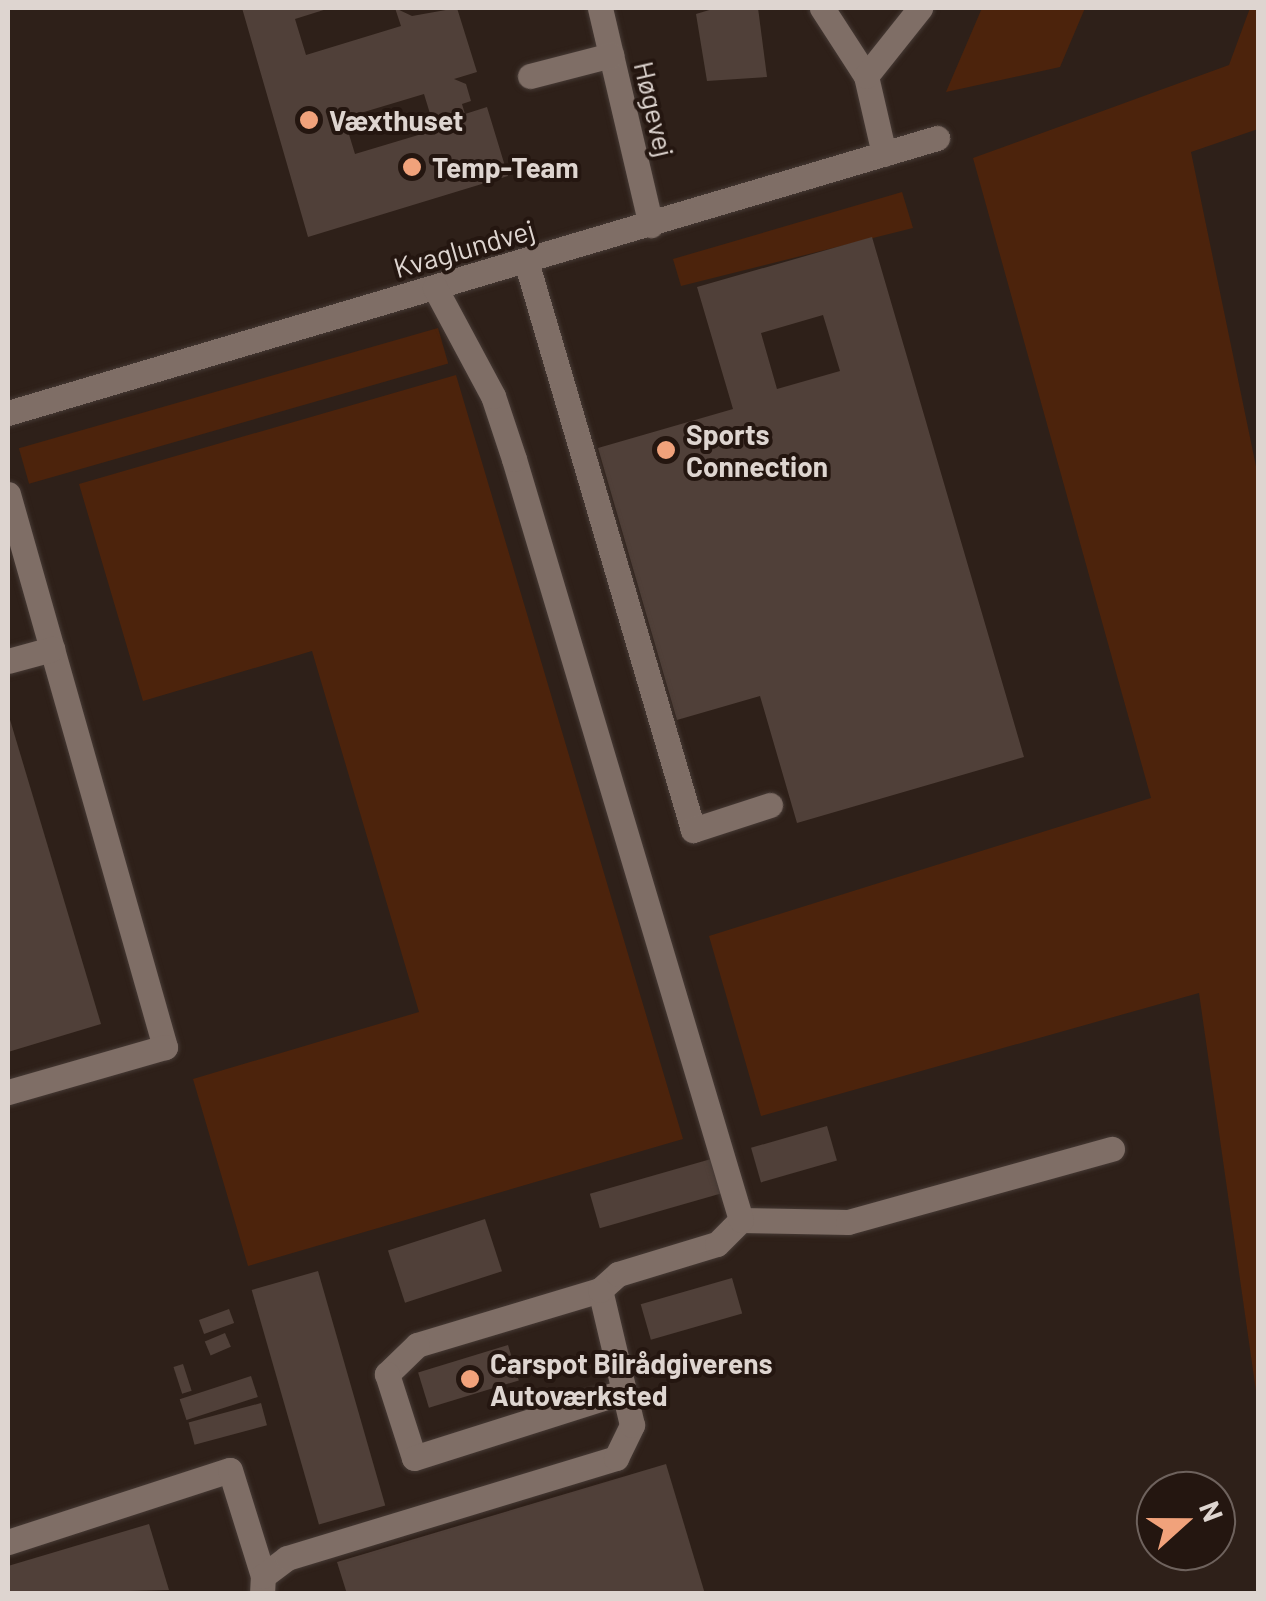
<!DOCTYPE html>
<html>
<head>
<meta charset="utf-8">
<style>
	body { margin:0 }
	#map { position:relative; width:1266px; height:1601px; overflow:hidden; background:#2e2019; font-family:Barlow,sans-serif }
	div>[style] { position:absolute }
	.green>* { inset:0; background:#4c230c; transform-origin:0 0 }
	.building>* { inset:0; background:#504039; transform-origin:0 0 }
	.roads { filter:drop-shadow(0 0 2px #463a35) drop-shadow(0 0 2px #463a35) }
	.minor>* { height:25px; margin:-12.5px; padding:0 12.5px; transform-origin:12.5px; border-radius:12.5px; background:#7f6e66 }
	.dots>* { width:28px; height:28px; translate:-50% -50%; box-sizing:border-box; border:5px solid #241610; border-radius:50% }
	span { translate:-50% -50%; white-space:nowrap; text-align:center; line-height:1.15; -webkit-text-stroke:8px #241610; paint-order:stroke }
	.street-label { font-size:28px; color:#ded5d0 }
	.poi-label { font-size:28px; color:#ded5d0; font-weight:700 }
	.left { translate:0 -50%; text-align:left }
	.frame { position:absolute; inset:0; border:10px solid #ded5d0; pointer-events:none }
	.north { position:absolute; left:1136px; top:1471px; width:100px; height:100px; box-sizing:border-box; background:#241610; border:2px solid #6e625d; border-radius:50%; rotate:69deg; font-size:28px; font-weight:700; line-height:40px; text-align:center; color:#ded5d0 }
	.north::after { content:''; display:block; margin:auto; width:35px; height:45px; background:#f1a27b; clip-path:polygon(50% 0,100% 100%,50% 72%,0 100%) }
</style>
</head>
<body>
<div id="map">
	<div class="green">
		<i style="clip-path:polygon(982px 8px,1085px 8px,1060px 67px,946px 92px)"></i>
		<i style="clip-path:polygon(1250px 8px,1258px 8px,1258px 129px,1191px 152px,1258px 476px,1258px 1405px,1199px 993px,761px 1116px,709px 936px,1151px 798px,973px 158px,1229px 65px)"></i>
		<i style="clip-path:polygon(902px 192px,913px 228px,681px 286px,673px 259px)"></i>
		<i style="left:438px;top:328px;width:37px;height:436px;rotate:74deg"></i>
		<i style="clip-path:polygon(456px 375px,683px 1139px,248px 1266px,193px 1079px,419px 1012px,312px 651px,143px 701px,79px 484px)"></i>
	</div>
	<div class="building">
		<i style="clip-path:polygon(evenodd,242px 8px,330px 8px,295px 19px,306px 55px,401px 26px,395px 8px,412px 16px,457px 8px,477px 72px,454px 79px,466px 84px,471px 101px,462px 104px,465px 114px,487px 107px,508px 176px,308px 237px,242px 8px,424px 94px,435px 130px,355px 154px,344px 118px,424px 94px)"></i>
		<i style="clip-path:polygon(716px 8px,758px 8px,767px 77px,707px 81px,696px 14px)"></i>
		<i style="clip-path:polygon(evenodd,872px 237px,1024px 757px,797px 823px,760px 696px,677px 720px,598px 448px,733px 409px,697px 287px,872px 237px,823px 315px,840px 371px,777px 389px,761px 333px,823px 315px)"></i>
		<i style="clip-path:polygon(8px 713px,101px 1024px,8px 1052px)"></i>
		<i style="left:827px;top:1126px;width:36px;height:79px;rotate:74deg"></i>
		<i style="left:711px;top:1159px;width:36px;height:126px;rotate:74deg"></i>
		<i style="left:485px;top:1219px;width:55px;height:102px;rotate:72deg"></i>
		<i style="left:318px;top:1271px;width:244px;height:69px;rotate:74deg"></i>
		<i style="left:732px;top:1278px;width:37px;height:95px;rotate:74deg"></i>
		<i style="left:229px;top:1309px;width:15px;height:32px;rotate:70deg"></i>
		<i style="left:225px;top:1333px;width:15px;height:22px;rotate:67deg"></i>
		<i style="left:508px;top:1345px;width:37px;height:94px;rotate:73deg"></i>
		<i style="left:183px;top:1364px;width:28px;height:10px;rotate:72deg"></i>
		<i style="left:251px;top:1376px;width:22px;height:75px;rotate:72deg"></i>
		<i style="left:261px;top:1403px;width:23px;height:75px;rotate:75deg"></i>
		<i style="clip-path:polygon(666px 1464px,705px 1594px,347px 1594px,337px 1562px)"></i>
		<i style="clip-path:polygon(149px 1524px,169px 1590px,8px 1594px,8px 1566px)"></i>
	</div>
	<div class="roads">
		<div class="minor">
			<i style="left:600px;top:8px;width:223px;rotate:76.8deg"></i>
			<i style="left:822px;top:8px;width:81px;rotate:57.1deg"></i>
			<i style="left:866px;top:76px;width:80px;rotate:77deg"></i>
			<i style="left:530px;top:76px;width:84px;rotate:-14.5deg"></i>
			<i style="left:866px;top:76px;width:87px;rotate:-51.5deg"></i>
			<i style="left:526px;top:261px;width:593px;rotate:73.64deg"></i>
			<i style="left:693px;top:830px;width:81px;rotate:-18deg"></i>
			<i style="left:8px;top:413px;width:969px;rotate:-16.49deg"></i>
			<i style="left:8px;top:494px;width:575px;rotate:74.15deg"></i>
			<i style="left:165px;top:1047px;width:163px;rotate:164deg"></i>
			<i style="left:8px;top:661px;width:46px;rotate:-15.3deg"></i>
			<i style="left:741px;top:1220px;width:107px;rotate:1.1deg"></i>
			<i style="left:848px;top:1222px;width:274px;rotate:-15.5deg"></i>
			<i style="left:600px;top:1290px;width:191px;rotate:163.3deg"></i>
			<i style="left:417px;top:1345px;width:42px;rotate:136deg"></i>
			<i style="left:387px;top:1374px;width:88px;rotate:72.2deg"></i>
			<i style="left:414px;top:1458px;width:218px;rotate:-17.6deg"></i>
			<i style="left:8px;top:1542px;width:233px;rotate:-18deg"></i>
			<i style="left:230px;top:1470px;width:111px;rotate:72.7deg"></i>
			<i style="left:262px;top:1594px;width:18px;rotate:-87deg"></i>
			<i style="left:263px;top:1576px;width:30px;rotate:-37deg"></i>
			<i style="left:287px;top:1558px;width:344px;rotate:-16.9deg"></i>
			<i style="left:616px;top:1458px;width:37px;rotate:-64deg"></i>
			<i style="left:632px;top:1425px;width:139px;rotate:-103.3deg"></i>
			<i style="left:600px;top:1290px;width:24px;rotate:-42deg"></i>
			<i style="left:618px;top:1274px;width:103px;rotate:-16.9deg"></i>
			<i style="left:717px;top:1244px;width:34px;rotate:-45deg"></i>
			<i style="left:741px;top:1220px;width:794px;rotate:-106.61deg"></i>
			<i style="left:514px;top:459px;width:66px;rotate:-108.4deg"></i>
			<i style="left:493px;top:396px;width:123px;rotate:-118.2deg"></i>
		</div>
	</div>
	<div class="dots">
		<i style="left:309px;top:120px;background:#f1a27b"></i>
		<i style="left:412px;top:167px;background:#f1a27b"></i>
		<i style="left:666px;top:450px;background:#f1a27b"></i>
		<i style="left:470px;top:1379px;background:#f1a27b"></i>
	</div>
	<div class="street-label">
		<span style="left:655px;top:109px;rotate:77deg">Høgevej</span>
		<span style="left:464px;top:248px;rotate:-16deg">Kvaglundvej</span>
	</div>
	<div class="poi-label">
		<span class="left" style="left:329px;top:120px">Væxthuset</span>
		<span class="left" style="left:432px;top:167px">Temp-Team</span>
		<span class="left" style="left:686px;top:450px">Sports<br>Connection</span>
		<span class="left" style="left:490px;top:1379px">Carspot Bilrådgiverens<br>Autoværksted</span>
	</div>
	<div class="frame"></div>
	<div class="north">N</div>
</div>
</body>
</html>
